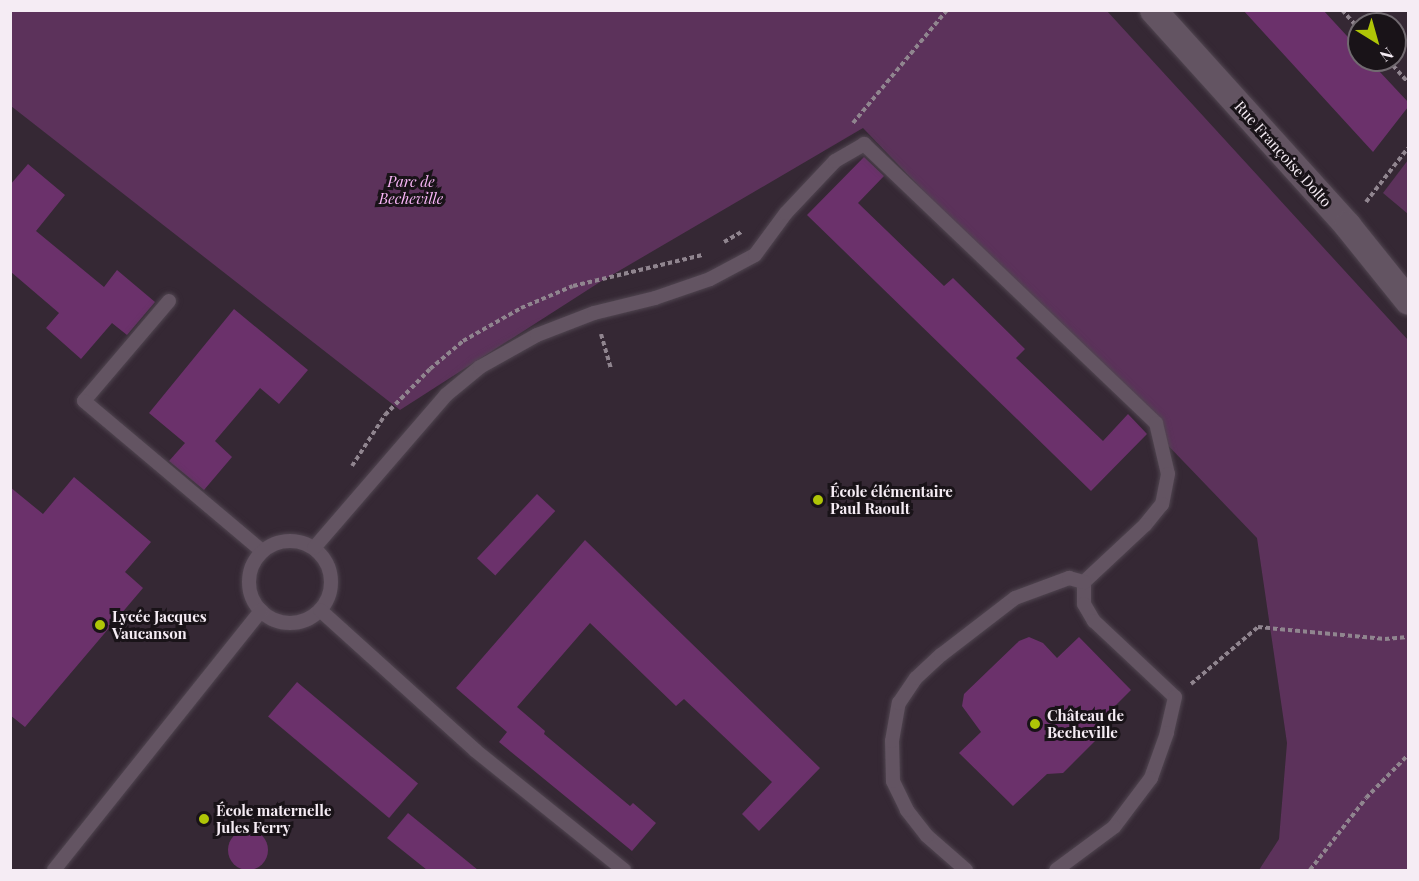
<!DOCTYPE html>
<html>
<head>
<meta charset="utf-8">
<style>
	body { margin:0 }
	#map { position:relative; width:1419px; height:881px; overflow:hidden; background:#352834; font-family:"Playfair Display",serif }
	div>[style] { position:absolute }
	.green>* { inset:0; background:#5c325b }
	.building>* { inset:0; background:#6b316b; transform-origin:0 0 }
	.round { border-radius:50% }
	.path>* { height:4px; margin-top:-2px; transform-origin:0; background:repeating-linear-gradient(90deg,#90858f 0 4.5px,transparent 0 7.5px) }
	.roads { filter:drop-shadow(0 0 2px #504550) drop-shadow(0 0 2px #504550) }
	.lane>* { height:14px; margin:-7px; padding:0 7px; transform-origin:7px; border-radius:7px; background:#635462 }
	.lane>.ring { margin:-7px; padding:0; box-sizing:content-box; background:none; border:14px solid #635462; border-radius:50% }
	.street>* { height:27px; margin:-13.5px; padding:0 13.5px; transform-origin:13.5px; border-radius:13.5px; background:#635462 }
	.dots>* { width:16px; height:16px; translate:-50% -50%; box-sizing:border-box; border:3px solid #191318; border-radius:50% }
	span { translate:-50% -50%; white-space:nowrap; text-align:center; line-height:1.15; -webkit-text-stroke:6px #191318; paint-order:stroke }
	.street-label { font-size:15px; color:#f5ecf4 }
	.park-label { font-size:15px; color:#fab6f8; font-style:italic }
	.poi-label { font-size:15px; color:#f5ecf4; font-weight:700 }
	.left { translate:0 -50%; text-align:left }
	.frame { position:absolute; inset:0; border:12px solid #f5ecf4; pointer-events:none }
	.north { position:absolute; left:1347px; top:12px; width:60px; height:60px; box-sizing:border-box; background:#191318; border:2px solid #716a70; border-radius:50%; rotate:143deg; font-size:16px; font-weight:700; line-height:24px; text-align:center; color:#f5ecf4 }
	.north::after { content:''; display:block; margin:auto; width:21px; height:27px; background:#afc507; clip-path:polygon(50% 0,100% 100%,50% 72%,0 100%) }
</style>
</head>
<body>
<div id="map">
	<div class="green">
		<i style="clip-path:polygon(10px 11px,1107px 11px,1408px 340px,1408px 870px,1259px 870px,1279px 839px,1287px 743px,1257px 538px,863px 128px,600px 282px,400px 410px,11px 106px)"></i>
		<i style="clip-path:polygon(1408px 160px,1408px 214px,1383px 193px)"></i>
	</div>
	<div class="building">
		<i style="clip-path:polygon(1243px 10px,1323px 10px,1359px 49px,1359px 60px,1369px 60px,1379px 71px,1408px 102px,1408px 107px,1373px 152px)"></i>
		<i style="clip-path:polygon(864px 157px,884px 176px,858px 203px,944px 286px,953px 278px,1025px 349px,1016px 358px,1103px 441px,1128px 414px,1147px 434px,1091px 491px,807px 215px)"></i>
		<i style="clip-path:polygon(28px 164px,65px 195px,36px 231px,104px 287px,117px 270px,155px 302px,127px 335px,112px 323px,81px 359px,46px 328px,59px 313px,11px 272px,10px 185px)"></i>
		<i style="clip-path:polygon(234px 309px,308px 370px,279px 404px,260px 388px,215px 441px,232px 457px,204px 490px,169px 461px,185px 443px,149px 413px)"></i>
		<i style="clip-path:polygon(74px 477px,151px 542px,125px 572px,143px 588px,25px 727px,10px 715px,10px 487px,43px 514px)"></i>
		<i style="left:537px;top:494px;width:25px;height:88px;rotate:43deg"></i>
		<i style="clip-path:polygon(585px 540px,820px 768px,759px 831px,742px 814px,772px 782px,684px 699px,676px 706px,590px 623px,517px 707px,545px 731px,544px 734px,630px 806px,633px 803px,656px 823px,632px 851px,499px 742px,507px 732px,456px 688px)"></i>
		<i style="clip-path:polygon(1029px 637px,1043px 643px,1057px 658px,1079px 637px,1131px 690px,1097px 724px,1099px 734px,1095px 741px,1063px 773px,1047px 774px,1013px 806px,959px 753px,981px 732px,962px 706px,964px 694px,1019px 641px)"></i>
		<i style="left:297px;top:682px;width:158px;height:45px;rotate:40deg"></i>
		<i style="clip-path:polygon(408px 813px,478px 870px,427px 870px,387px 838px)"></i>
		<i class="round" style="left:228px;top:830px;width:40px;height:40px"></i>
	</div>
	<div class="path">
		<i style="left:1342px;top:10px;width:25px;rotate:48deg"></i>
		<i style="left:1408px;top:10px;width:1px;rotate:90deg"></i>
		<i style="left:1388px;top:60px;width:30px;rotate:48deg"></i>
		<i style="left:853px;top:123px;width:147px;rotate:-50.2deg"></i>
		<i style="left:1366px;top:202px;width:68px;rotate:-52.1deg"></i>
		<i style="left:724px;top:242px;width:20px;rotate:-30deg"></i>
		<i style="left:601px;top:334px;width:35px;rotate:74deg"></i>
		<i style="left:352px;top:466px;width:61px;rotate:-57.1deg"></i>
		<i style="left:385px;top:415px;width:64px;rotate:-45.6deg"></i>
		<i style="left:430px;top:369px;width:43px;rotate:-40.3deg"></i>
		<i style="left:463px;top:341px;width:67px;rotate:-29.6deg"></i>
		<i style="left:521px;top:308px;width:56px;rotate:-22.9deg"></i>
		<i style="left:573px;top:286px;width:133px;rotate:-13.5deg"></i>
		<i style="left:1191px;top:684px;width:88px;rotate:-40.4deg"></i>
		<i style="left:1258px;top:627px;width:128px;rotate:5.4deg"></i>
		<i style="left:1385px;top:639px;width:23px;rotate:-5deg"></i>
		<i style="left:1310px;top:870px;width:91px;rotate:-52.1deg"></i>
		<i style="left:1366px;top:798px;width:60px;rotate:-45.7deg"></i>
	</div>
	<div class="roads">
		<div class="lane">
			<i style="left:169px;top:301px;width:131px;rotate:130.4deg"></i>
			<i style="left:84px;top:401px;width:233px;rotate:40.1deg"></i>
			<i class="ring" style="left:249px;top:541px;width:68px;height:68px"></i>
			<i style="left:314px;top:548px;width:202px;rotate:-49.2deg"></i>
			<i style="left:446px;top:395px;width:44px;rotate:-39.5deg"></i>
			<i style="left:480px;top:367px;width:65px;rotate:-29.3deg"></i>
			<i style="left:537px;top:335px;width:61px;rotate:-21.1deg"></i>
			<i style="left:594px;top:313px;width:63px;rotate:-13.8deg"></i>
			<i style="left:655px;top:298px;width:58px;rotate:-19.1deg"></i>
			<i style="left:710px;top:279px;width:51px;rotate:-28.1deg"></i>
			<i style="left:755px;top:255px;width:52px;rotate:-53.6deg"></i>
			<i style="left:786px;top:213px;width:71px;rotate:-46.7deg"></i>
			<i style="left:835px;top:161px;width:34px;rotate:-30deg"></i>
			<i style="left:864px;top:144px;width:404px;rotate:43.7deg"></i>
			<i style="left:1156px;top:423px;width:52px;rotate:76.8deg"></i>
			<i style="left:1168px;top:474px;width:31px;rotate:101deg"></i>
			<i style="left:1162px;top:504px;width:27px;rotate:129deg"></i>
			<i style="left:1145px;top:525px;width:83px;rotate:136.9deg"></i>
			<i style="left:1084px;top:582px;width:22px;rotate:90deg"></i>
			<i style="left:1084px;top:604px;width:20px;rotate:60deg"></i>
			<i style="left:1094px;top:621px;width:111px;rotate:43.2deg"></i>
			<i style="left:1175px;top:697px;width:37px;rotate:103deg"></i>
			<i style="left:1167px;top:733px;width:48px;rotate:109.6deg"></i>
			<i style="left:1151px;top:778px;width:61px;rotate:127.1deg"></i>
			<i style="left:1114px;top:827px;width:72px;rotate:143.4deg"></i>
			<i style="left:320px;top:610px;width:210px;rotate:42.1deg"></i>
			<i style="left:476px;top:751px;width:190px;rotate:38.8deg"></i>
			<i style="left:54px;top:870px;width:332px;rotate:-51.4deg"></i>
			<i style="left:966px;top:870px;width:52px;rotate:-138.9deg"></i>
			<i style="left:927px;top:836px;width:33px;rotate:-128deg"></i>
			<i style="left:907px;top:810px;width:32px;rotate:-116deg"></i>
			<i style="left:893px;top:781px;width:40px;rotate:-91.4deg"></i>
			<i style="left:892px;top:741px;width:39px;rotate:-80deg"></i>
			<i style="left:899px;top:703px;width:30px;rotate:-56deg"></i>
			<i style="left:916px;top:678px;width:34px;rotate:-43deg"></i>
			<i style="left:941px;top:655px;width:93px;rotate:-37.6deg"></i>
			<i style="left:1015px;top:598px;width:58px;rotate:-20.3deg"></i>
			<i style="left:1069px;top:578px;width:16px;rotate:15deg"></i>
		</div>
		<div class="street">
			<i style="left:1153px;top:10px;width:290px;rotate:47.9deg"></i>
			<i style="left:1347px;top:225px;width:97px;rotate:51.2deg"></i>
		</div>
	</div>
	<div class="dots">
		<i style="left:818px;top:500px;background:#afc507"></i>
		<i style="left:100px;top:625px;background:#afc507"></i>
		<i style="left:1035px;top:724px;background:#afc507"></i>
		<i style="left:204px;top:819px;background:#afc507"></i>
	</div>
	<div class="street-label">
		<span style="left:1283px;top:154px;rotate:48deg">Rue Françoise Dolto</span>
	</div>
	<div class="park-label">
		<span style="left:411px;top:190px">Parc de<br>Becheville</span>
	</div>
	<div class="poi-label">
		<span class="left" style="left:830px;top:500px">École élémentaire<br>Paul Raoult</span>
		<span class="left" style="left:112px;top:625px">Lycée Jacques<br>Vaucanson</span>
		<span class="left" style="left:1047px;top:724px">Château de<br>Becheville</span>
		<span class="left" style="left:216px;top:819px">École maternelle<br>Jules Ferry</span>
	</div>
	<div class="frame"></div>
	<div class="north">N</div>
</div>
</body>
</html>
